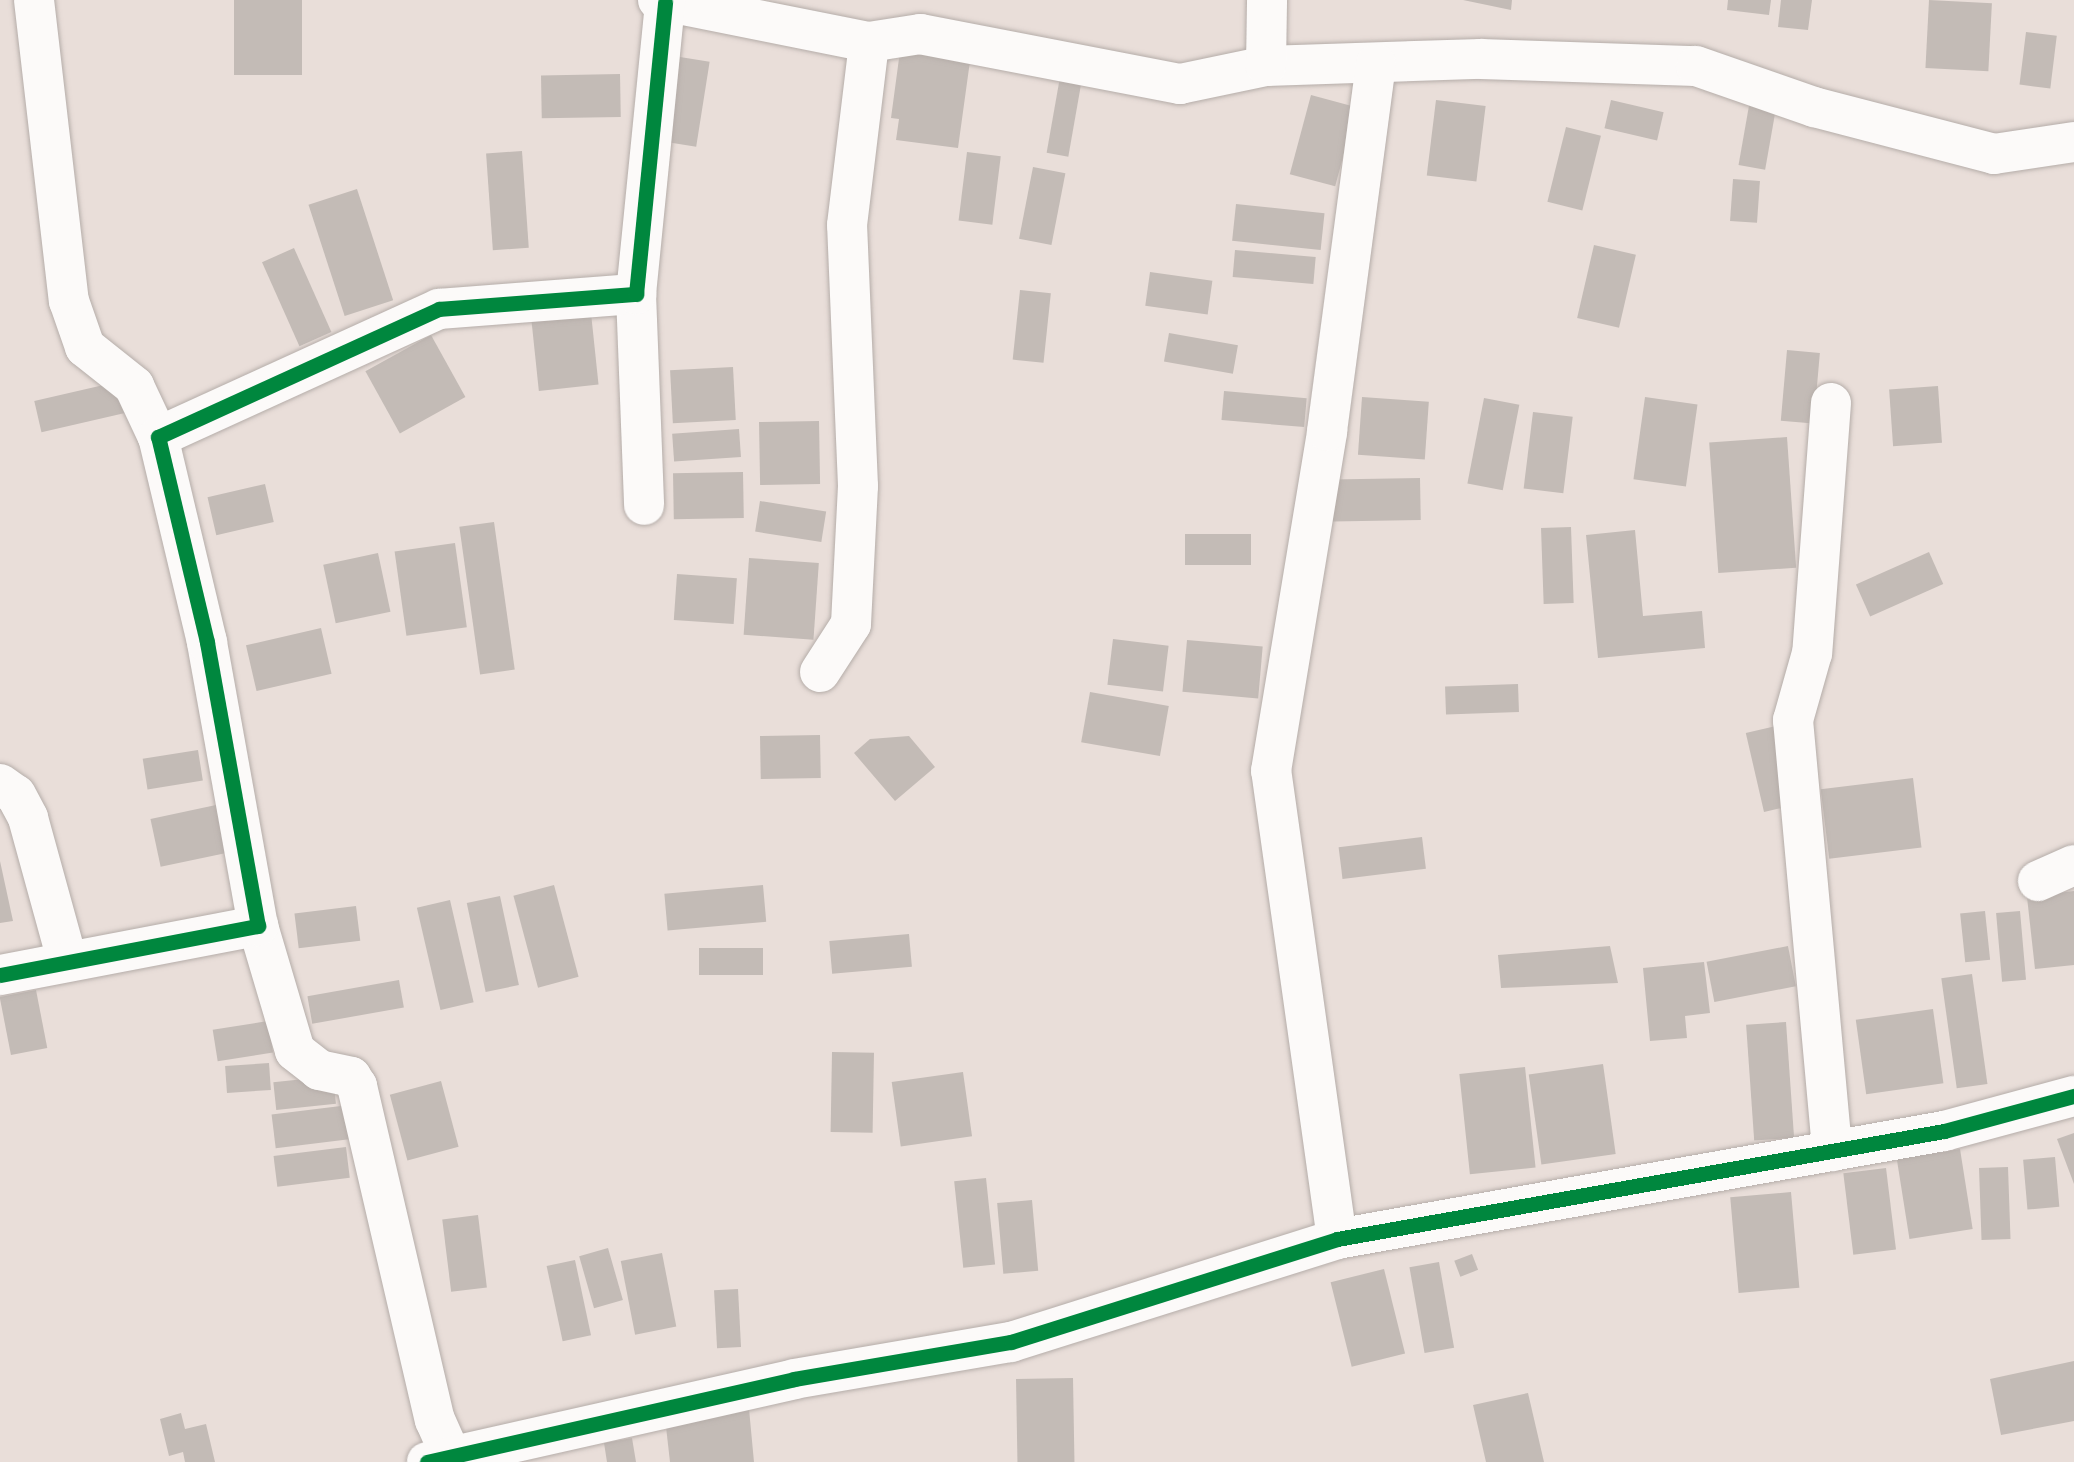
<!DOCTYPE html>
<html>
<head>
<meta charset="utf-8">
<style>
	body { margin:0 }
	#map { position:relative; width:2074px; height:1462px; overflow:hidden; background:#e9ded9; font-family:Roboto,sans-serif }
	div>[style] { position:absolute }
	.building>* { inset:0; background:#c3bbb6; transform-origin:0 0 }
	.roads { filter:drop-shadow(0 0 2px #b5ada9) drop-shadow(0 0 2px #b5ada9) }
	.minor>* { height:40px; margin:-20px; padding:0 20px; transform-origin:20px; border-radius:20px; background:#fcfaf9 }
	.cycleway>* { height:15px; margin:-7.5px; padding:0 7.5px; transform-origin:7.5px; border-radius:7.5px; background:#00873e }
	span { translate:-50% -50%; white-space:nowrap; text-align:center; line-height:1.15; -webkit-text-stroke:8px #fff; paint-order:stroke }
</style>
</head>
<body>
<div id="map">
	<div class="building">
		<i style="left:234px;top:0;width:68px;height:75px"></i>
		<i style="clip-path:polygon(1463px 0,1512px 0,1511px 10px)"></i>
		<i style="clip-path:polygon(1728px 0,1771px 0,1769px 15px,1727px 10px)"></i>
		<i style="clip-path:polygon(1781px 0,1812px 0,1808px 30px,1778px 27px)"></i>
		<i style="left:1929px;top:0;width:63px;height:68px;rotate:3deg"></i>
		<i style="left:2026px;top:32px;width:31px;height:53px;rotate:7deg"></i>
		<i style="clip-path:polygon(900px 51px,970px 61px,958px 148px,896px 140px,899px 119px,891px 118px)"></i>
		<i style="left:680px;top:57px;width:30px;height:86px;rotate:9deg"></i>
		<i style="left:620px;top:74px;width:43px;height:79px;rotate:89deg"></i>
		<i style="left:1060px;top:77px;width:22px;height:77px;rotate:10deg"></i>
		<i style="left:1311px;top:95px;width:47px;height:82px;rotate:15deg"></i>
		<i style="left:1436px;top:100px;width:50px;height:76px;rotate:7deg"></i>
		<i style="left:1611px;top:100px;width:54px;height:29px;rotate:13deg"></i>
		<i style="left:1750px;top:100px;width:27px;height:66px;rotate:10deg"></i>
		<i style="left:1566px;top:127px;width:36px;height:77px;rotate:14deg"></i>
		<i style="left:522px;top:151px;width:97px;height:36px;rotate:86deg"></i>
		<i style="left:967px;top:152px;width:34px;height:69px;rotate:7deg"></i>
		<i style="left:1033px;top:167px;width:33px;height:73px;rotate:11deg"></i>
		<i style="left:1733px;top:179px;width:27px;height:42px;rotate:4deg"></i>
		<i style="left:357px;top:189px;width:117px;height:51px;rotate:72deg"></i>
		<i style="left:1236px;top:204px;width:89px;height:37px;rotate:6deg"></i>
		<i style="left:1594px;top:245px;width:43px;height:75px;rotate:13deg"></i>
		<i style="left:294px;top:248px;width:92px;height:35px;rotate:66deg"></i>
		<i style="left:1235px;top:250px;width:81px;height:27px;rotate:5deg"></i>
		<i style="left:1150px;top:272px;width:63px;height:34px;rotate:8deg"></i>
		<i style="left:1020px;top:290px;width:31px;height:70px;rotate:6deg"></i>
		<i style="left:591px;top:313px;width:72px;height:60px;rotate:84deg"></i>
		<i style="left:1169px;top:333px;width:70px;height:29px;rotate:10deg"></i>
		<i style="left:431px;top:335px;width:71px;height:75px;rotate:61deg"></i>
		<i style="left:1787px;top:350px;width:33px;height:71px;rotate:5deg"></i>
		<i style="left:733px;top:367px;width:53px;height:63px;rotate:87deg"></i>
		<i style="left:121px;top:381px;width:32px;height:89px;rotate:77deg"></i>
		<i style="left:1938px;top:386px;width:57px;height:49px;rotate:86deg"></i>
		<i style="left:1224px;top:391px;width:83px;height:29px;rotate:5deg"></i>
		<i style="left:1362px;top:397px;width:67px;height:58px;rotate:4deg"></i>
		<i style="left:1645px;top:397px;width:53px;height:83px;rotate:8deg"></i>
		<i style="left:1484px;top:398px;width:36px;height:87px;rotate:11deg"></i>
		<i style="left:1533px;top:412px;width:40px;height:77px;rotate:7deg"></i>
		<i style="left:819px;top:421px;width:63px;height:60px;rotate:89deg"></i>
		<i style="left:739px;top:429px;width:28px;height:67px;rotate:86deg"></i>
		<i style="left:1787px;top:437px;width:131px;height:78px;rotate:86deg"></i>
		<i style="left:743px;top:472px;width:46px;height:70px;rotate:89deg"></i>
		<i style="left:1420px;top:478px;width:42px;height:88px;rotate:89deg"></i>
		<i style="left:265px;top:484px;width:39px;height:59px;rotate:77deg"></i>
		<i style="left:760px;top:501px;width:67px;height:31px;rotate:9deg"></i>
		<i style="left:494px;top:522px;width:149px;height:35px;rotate:82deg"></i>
		<i style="left:1571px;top:527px;width:76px;height:30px;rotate:88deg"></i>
		<i style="clip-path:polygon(1635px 530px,1643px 616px,1702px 611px,1705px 648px,1598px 658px,1586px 535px)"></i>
		<i style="left:1185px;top:534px;width:66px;height:31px"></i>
		<i style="left:455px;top:543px;width:85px;height:61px;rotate:82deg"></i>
		<i style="left:1929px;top:552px;width:35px;height:80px;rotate:66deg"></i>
		<i style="left:378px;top:553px;width:60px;height:56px;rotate:78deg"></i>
		<i style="left:749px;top:558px;width:70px;height:77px;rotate:4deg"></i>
		<i style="left:677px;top:574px;width:60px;height:46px;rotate:4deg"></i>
		<i style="left:321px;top:628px;width:47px;height:77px;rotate:77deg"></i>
		<i style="left:1113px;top:639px;width:56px;height:46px;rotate:7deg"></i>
		<i style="left:1187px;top:640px;width:76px;height:52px;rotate:5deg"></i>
		<i style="left:1518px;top:684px;width:28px;height:73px;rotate:88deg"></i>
		<i style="left:1090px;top:692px;width:80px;height:51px;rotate:10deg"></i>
		<i style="left:1776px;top:726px;width:81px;height:31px;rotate:77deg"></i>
		<i style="left:820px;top:735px;width:43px;height:60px;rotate:89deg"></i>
		<i style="clip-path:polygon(909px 736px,935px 767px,895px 801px,854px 753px,870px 739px)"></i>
		<i style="left:198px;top:750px;width:31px;height:56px;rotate:81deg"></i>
		<i style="left:1913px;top:778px;width:70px;height:93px;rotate:83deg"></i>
		<i style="left:216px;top:805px;width:49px;height:67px;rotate:78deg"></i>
		<i style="left:1422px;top:837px;width:32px;height:84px;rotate:83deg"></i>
		<i style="clip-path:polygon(0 861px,13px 921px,0 923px)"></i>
		<i style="left:554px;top:885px;width:95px;height:42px;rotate:75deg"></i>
		<i style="left:763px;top:885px;width:37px;height:99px;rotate:85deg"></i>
		<i style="clip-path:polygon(2074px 891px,2074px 965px,2035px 969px,2027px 897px)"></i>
		<i style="left:500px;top:896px;width:91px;height:34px;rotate:78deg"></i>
		<i style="left:450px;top:900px;width:105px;height:34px;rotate:77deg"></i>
		<i style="left:356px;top:906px;width:35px;height:62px;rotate:83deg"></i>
		<i style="left:1985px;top:911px;width:49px;height:25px;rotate:84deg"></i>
		<i style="left:2020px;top:911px;width:69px;height:24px;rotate:85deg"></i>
		<i style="left:909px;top:934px;width:33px;height:80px;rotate:85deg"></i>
		<i style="clip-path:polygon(1610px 946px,1618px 983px,1501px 988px,1498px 955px)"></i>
		<i style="left:1788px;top:946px;width:41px;height:83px;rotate:79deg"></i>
		<i style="left:699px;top:948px;width:64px;height:27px"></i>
		<i style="clip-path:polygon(1704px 962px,1710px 1013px,1685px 1016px,1687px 1038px,1650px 1041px,1643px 968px)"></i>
		<i style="left:1972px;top:974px;width:111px;height:31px;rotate:82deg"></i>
		<i style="left:399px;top:980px;width:28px;height:93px;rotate:80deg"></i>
		<i style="left:36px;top:990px;width:59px;height:37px;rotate:79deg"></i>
		<i style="left:1933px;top:1009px;width:75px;height:78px;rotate:82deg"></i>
		<i style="left:268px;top:1021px;width:32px;height:56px;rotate:81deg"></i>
		<i style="left:1786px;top:1022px;width:116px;height:40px;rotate:86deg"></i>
		<i style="left:832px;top:1052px;width:42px;height:80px;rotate:1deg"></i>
		<i style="left:269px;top:1063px;width:27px;height:44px;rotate:86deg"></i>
		<i style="left:1603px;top:1064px;width:91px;height:75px;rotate:82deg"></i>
		<i style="left:1525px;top:1067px;width:101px;height:66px;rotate:84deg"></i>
		<i style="left:963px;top:1072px;width:65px;height:72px;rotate:82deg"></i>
		<i style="left:333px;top:1076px;width:28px;height:60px;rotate:84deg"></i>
		<i style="left:441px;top:1081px;width:68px;height:53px;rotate:75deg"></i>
		<i style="left:349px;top:1105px;width:34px;height:78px;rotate:83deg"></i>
		<i style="clip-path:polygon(2074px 1133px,2074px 1184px,2057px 1139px)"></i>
		<i style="left:346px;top:1147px;width:31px;height:73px;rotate:83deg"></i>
		<i style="left:1960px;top:1149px;width:81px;height:64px;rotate:81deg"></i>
		<i style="left:2055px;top:1157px;width:50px;height:32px;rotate:85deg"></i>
		<i style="left:2008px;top:1167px;width:72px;height:29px;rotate:88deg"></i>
		<i style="left:1886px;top:1168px;width:82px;height:43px;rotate:83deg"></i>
		<i style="left:986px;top:1178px;width:87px;height:32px;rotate:84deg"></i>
		<i style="left:1791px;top:1192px;width:96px;height:61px;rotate:85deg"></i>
		<i style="left:1032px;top:1200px;width:71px;height:35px;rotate:85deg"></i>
		<i style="left:478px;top:1215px;width:73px;height:36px;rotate:83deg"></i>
		<i style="left:608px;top:1248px;width:54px;height:30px;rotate:74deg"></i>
		<i style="left:662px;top:1253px;width:75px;height:42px;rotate:79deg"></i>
		<i style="left:1472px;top:1254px;width:17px;height:19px;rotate:69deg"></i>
		<i style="left:575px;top:1260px;width:77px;height:29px;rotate:78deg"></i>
		<i style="left:1439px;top:1262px;width:87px;height:30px;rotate:80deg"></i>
		<i style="left:1384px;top:1269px;width:87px;height:55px;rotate:76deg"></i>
		<i style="left:738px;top:1289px;width:58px;height:24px;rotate:87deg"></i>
		<i style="clip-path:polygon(2074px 1361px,2074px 1421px,2001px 1435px,1990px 1379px)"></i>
		<i style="left:1073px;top:1378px;width:84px;height:57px;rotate:89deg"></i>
		<i style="clip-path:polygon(1528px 1393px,1544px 1462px,1486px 1462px,1473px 1405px)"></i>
		<i style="clip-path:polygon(749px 1409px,754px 1462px,670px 1462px,665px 1418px)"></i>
		<i style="clip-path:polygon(181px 1413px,185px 1429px,206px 1424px,215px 1462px,185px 1462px,183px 1452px,169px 1456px,160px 1419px)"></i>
		<i style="clip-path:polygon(632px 1438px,636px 1462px,607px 1462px,604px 1443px)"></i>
	</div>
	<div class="roads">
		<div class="minor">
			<i style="left:34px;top:0;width:303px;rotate:83.4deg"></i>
			<i style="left:69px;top:301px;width:49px;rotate:70.8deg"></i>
			<i style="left:85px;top:347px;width:63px;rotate:38.5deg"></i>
			<i style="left:134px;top:386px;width:56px;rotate:64.8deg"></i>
			<i style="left:658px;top:0;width:215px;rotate:11.3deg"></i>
			<i style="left:869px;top:42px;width:52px;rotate:-8.9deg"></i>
			<i style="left:920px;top:34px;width:265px;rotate:10.9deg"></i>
			<i style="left:1180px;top:84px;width:88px;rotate:-11.8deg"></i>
			<i style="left:1266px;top:66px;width:215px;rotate:-1.9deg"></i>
			<i style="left:1481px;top:59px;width:215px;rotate:1.9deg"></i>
			<i style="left:1696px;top:66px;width:125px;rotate:19.2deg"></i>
			<i style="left:1814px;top:107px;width:186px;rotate:14.6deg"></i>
			<i style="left:1994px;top:154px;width:81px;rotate:-8.5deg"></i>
			<i style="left:1266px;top:66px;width:66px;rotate:-89.1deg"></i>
			<i style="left:636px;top:294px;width:211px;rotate:87.8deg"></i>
			<i style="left:1831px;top:403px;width:251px;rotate:94.3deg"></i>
			<i style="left:1812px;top:653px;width:70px;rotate:105.8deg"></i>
			<i style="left:1793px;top:720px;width:433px;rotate:84.8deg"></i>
			<i style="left:820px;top:672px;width:57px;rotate:-57.1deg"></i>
			<i style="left:851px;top:624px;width:138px;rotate:-87.1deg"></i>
			<i style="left:858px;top:486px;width:261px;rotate:-92.4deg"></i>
			<i style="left:847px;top:225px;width:184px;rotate:-83.1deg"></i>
			<i style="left:0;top:784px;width:19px;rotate:35deg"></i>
			<i style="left:16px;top:795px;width:26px;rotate:62deg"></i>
			<i style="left:28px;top:818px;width:147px;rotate:74.6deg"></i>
			<i style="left:2038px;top:881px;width:39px;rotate:-24deg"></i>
			<i style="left:258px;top:926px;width:130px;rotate:73.5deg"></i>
			<i style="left:295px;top:1051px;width:31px;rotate:38deg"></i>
			<i style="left:319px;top:1070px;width:33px;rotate:12deg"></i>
			<i style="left:351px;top:1077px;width:11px;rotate:56deg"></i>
			<i style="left:357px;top:1086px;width:343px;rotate:76.9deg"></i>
			<i style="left:435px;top:1420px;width:36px;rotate:66deg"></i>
			<i style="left:0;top:975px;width:263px;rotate:-10.8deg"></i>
			<i style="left:258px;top:926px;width:289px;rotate:-100.2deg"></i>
			<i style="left:207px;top:642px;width:211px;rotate:-103.4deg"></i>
			<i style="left:158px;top:437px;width:309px;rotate:-24.5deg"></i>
			<i style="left:439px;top:309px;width:198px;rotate:-4.4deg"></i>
			<i style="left:636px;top:294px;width:293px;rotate:-84.3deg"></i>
			<i style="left:1337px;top:1239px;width:473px;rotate:-98deg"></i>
			<i style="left:1271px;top:771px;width:345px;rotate:-80.6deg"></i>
			<i style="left:1327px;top:431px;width:370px;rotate:-82.4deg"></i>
			<i style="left:427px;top:1462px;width:376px;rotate:-12.7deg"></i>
			<i style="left:794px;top:1379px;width:220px;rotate:-9.7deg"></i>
			<i style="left:1011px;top:1342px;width:342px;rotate:-17.5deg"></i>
			<i style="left:1337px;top:1239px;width:617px;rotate:-10.09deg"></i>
			<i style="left:1944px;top:1131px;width:135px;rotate:-15.1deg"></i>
		</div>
	</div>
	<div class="cycleway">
		<i style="left:0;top:975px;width:263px;rotate:-10.8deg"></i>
		<i style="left:258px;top:926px;width:289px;rotate:-100.2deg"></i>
		<i style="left:207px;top:642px;width:211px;rotate:-103.4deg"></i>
		<i style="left:158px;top:437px;width:309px;rotate:-24.5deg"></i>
		<i style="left:439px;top:309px;width:198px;rotate:-4.4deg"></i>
		<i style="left:636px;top:294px;width:293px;rotate:-84.3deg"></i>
		<i style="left:427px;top:1462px;width:376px;rotate:-12.7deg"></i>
		<i style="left:794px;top:1379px;width:220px;rotate:-9.7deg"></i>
		<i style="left:1011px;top:1342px;width:342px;rotate:-17.5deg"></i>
		<i style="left:1337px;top:1239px;width:617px;rotate:-10.09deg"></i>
		<i style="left:1944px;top:1131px;width:135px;rotate:-15.1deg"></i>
	</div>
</div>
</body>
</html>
